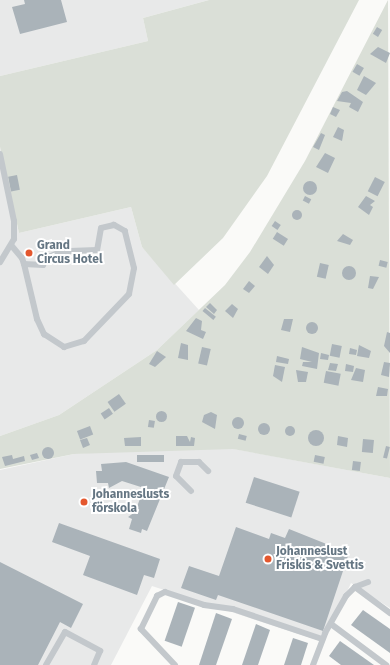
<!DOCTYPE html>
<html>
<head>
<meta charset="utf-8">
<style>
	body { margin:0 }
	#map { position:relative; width:390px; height:665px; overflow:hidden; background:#fafaf8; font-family:"Fira Sans",sans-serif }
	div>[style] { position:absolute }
	.built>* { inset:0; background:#e8e9e9 }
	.green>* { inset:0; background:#dadfd7 }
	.building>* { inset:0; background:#aab3b9; transform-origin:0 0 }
	.round { border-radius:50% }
	.lane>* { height:6px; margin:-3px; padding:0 3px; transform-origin:3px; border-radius:3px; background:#c3c8cc }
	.dots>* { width:11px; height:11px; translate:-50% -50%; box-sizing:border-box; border:2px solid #fff; border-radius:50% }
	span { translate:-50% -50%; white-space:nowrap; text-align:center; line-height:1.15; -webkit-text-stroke:4px #fff; paint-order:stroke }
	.poi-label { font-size:12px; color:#657683; font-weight:700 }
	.left { translate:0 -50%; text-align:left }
</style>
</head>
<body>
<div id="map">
	<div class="built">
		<i style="clip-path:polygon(0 0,209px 0,143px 18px,148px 41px,0 76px)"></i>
		<i style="clip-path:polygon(0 147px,19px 233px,131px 207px,142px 247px,199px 310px,157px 350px,59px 415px,0 436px)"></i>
		<i style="clip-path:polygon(146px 449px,234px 449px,390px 478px,390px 608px,351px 583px,323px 642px,152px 586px,111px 665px,0 665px,0 470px,74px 454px)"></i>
	</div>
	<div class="green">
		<i style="clip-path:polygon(209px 0,359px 0,267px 176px,223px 238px,174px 285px,142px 247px,131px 207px,19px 233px,0 147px,0 76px,148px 41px,143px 18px)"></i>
		<i style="clip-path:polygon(388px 0,390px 478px,233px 449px,74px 454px,0 469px,0 436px,59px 415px,157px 350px,225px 285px,250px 252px,305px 161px)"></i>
	</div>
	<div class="building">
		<i style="clip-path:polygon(24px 0,61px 0,67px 22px,20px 34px,12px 7px,25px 4px)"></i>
		<i style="left:377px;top:27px;width:6px;height:8px;rotate:31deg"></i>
		<i style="clip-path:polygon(378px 47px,390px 53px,386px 63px,370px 54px)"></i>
		<i style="left:357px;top:64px;width:8px;height:9px;rotate:30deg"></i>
		<i style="clip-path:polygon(364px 76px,376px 83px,366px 95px,357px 90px)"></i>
		<i style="clip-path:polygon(347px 91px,363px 102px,358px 112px,349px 107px,351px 103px,337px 101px,342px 92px)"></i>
		<i style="clip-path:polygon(333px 107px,340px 110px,336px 117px,330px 114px)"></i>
		<i style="clip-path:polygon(338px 127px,344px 130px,342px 141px,333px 137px)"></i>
		<i style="clip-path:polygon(321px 133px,325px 135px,319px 150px,313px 147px)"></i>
		<i style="clip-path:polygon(325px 153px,335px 158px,328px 173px,316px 167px)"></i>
		<i style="left:17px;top:175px;width:15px;height:9px;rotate:79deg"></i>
		<i style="left:375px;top:177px;width:11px;height:16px;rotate:27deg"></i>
		<i class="round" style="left:303px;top:181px;width:14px;height:14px"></i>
		<i style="left:305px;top:196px;width:7px;height:5px;rotate:27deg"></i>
		<i style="clip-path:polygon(366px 196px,375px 201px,370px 205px,373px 207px,369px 215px,358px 207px)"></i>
		<i class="round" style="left:292px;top:210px;width:10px;height:10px"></i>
		<i style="left:275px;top:221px;width:7px;height:6px;rotate:34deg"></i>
		<i style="left:277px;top:232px;width:13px;height:8px;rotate:32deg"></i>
		<i style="clip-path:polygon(343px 234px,353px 240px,350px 245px,337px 241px)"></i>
		<i style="clip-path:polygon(267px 256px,274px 265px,268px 274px,259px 267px)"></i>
		<i style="left:380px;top:260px;width:8px;height:6px;rotate:14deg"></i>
		<i style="left:320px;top:263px;width:9px;height:14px;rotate:13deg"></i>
		<i class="round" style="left:342px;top:266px;width:14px;height:14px"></i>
		<i style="clip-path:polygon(370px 276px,379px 277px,373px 289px,368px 288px)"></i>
		<i style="clip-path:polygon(249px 281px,255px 286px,249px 293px,243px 289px)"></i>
		<i style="clip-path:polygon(210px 303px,217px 310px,214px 314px,206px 307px)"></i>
		<i style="clip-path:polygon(232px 304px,238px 309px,233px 318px,225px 311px)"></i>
		<i style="left:205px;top:308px;width:14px;height:4px;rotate:39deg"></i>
		<i style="clip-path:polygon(196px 318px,202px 321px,201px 330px,206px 332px,203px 339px,186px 331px)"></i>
		<i style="clip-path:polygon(284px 319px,293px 319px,290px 332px,281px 330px)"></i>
		<i class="round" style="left:306px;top:322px;width:12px;height:12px"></i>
		<i style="clip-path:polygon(387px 332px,390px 333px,390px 353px,384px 346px)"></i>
		<i style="clip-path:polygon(181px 343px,188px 345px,188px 360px,178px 358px)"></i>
		<i style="left:332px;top:344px;width:10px;height:12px;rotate:11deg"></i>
		<i style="clip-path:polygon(359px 345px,371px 351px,369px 358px,357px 356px)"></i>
		<i style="left:202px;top:347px;width:9px;height:17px;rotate:13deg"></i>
		<i style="clip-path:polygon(302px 347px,319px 353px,317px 369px,302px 366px,303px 362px,312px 362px,300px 359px)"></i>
		<i style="clip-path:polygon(350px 348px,357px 350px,356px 355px,349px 354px)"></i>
		<i style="clip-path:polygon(157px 351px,166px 357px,155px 367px,149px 364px)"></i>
		<i style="clip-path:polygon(321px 353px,329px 355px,328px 360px,320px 359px)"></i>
		<i style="clip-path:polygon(277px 356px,289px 359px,288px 364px,276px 362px)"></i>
		<i style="clip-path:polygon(384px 362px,390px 363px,389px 377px,381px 375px)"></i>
		<i style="clip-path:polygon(330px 363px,338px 364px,336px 371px,328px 370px)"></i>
		<i style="clip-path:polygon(346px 364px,354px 366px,353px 372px,345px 371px)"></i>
		<i style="clip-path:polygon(275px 365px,285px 367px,282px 382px,273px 376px)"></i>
		<i style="clip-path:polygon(356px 368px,365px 370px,363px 382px,351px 380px)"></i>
		<i style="clip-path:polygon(296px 370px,308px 372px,306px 382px,298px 382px)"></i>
		<i style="left:326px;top:371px;width:15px;height:12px;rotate:11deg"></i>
		<i style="clip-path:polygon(378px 387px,388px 389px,387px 396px,376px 396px)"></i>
		<i style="left:119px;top:394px;width:12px;height:14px;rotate:55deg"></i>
		<i style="left:109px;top:408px;width:7px;height:10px;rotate:56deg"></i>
		<i class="round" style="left:155.5px;top:410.5px;width:11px;height:11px"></i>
		<i style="clip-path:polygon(211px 412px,217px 415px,215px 429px,202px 422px,204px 415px)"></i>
		<i class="round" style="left:232px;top:417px;width:12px;height:12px"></i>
		<i style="left:149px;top:420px;width:6px;height:7px;rotate:9deg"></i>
		<i class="round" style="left:258px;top:423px;width:12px;height:12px"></i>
		<i style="left:90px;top:426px;width:9px;height:14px;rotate:69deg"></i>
		<i class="round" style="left:285px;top:426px;width:10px;height:10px"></i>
		<i class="round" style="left:308px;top:430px;width:16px;height:16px"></i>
		<i style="left:239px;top:434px;width:8px;height:5px;rotate:14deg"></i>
		<i style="clip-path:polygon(176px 436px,187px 436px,190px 442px,191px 437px,195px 438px,194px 446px,176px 446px)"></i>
		<i style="clip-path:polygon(338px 436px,348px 438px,347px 447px,337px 445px)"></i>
		<i style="clip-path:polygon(141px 437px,141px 446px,125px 446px,124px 438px)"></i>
		<i style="clip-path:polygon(87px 438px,90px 445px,83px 448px,80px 440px)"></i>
		<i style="left:363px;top:439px;width:11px;height:13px;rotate:5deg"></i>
		<i style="left:386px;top:446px;width:4px;height:12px;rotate:14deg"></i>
		<i class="round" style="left:42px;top:447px;width:12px;height:12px"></i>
		<i style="clip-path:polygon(37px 453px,39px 458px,32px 460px,30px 455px)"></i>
		<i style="clip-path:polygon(12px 455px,13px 459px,24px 456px,25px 461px,5px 466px,2px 457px)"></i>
		<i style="left:137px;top:455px;width:27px;height:7px"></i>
		<i style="left:315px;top:455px;width:10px;height:7px;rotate:11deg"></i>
		<i style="left:353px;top:461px;width:8px;height:9px;rotate:7deg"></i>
		<i style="clip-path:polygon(126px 462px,169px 477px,147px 531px,142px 529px,141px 533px,129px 529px,132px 519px,128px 517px,135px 512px,144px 488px,122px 481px,109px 488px,108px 483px,97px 483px,96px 471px,102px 471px,101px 464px)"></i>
		<i style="left:254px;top:477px;width:48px;height:27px;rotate:18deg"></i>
		<i style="clip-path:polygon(59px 523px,160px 559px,154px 578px,144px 575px,137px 595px,83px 575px,90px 556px,52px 542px)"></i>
		<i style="clip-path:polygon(236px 527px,269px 539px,271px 533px,285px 538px,289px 529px,349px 553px,323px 631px,218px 595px,216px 600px,181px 588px,189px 566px,219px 576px)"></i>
		<i style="clip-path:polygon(0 562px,83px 604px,71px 628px,60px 622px,38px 665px,0 665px)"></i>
		<i style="left:178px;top:602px;width:18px;height:41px;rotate:19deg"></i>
		<i style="clip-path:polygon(363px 610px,390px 629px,390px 653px,351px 625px)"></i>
		<i style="clip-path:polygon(216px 613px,232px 619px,216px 665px,199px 665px)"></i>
		<i style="clip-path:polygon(256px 624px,270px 630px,258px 665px,242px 665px)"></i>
		<i style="clip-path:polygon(293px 638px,308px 643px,301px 665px,284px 665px)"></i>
		<i style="clip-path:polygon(340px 641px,374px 665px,341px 665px,329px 656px)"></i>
	</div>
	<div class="lane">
		<i style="left:0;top:154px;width:68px;rotate:78.2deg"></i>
		<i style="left:14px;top:221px;width:18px;rotate:90deg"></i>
		<i style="left:14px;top:239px;width:27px;rotate:121deg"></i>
		<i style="left:11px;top:245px;width:17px;rotate:50deg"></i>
		<i style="left:22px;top:258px;width:6px;rotate:72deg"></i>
		<i style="left:24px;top:264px;width:57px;rotate:76.7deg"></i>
		<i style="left:37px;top:319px;width:17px;rotate:65deg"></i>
		<i style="left:44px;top:334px;width:24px;rotate:33deg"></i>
		<i style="left:64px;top:347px;width:21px;rotate:-17deg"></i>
		<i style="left:84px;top:341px;width:65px;rotate:-46.2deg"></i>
		<i style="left:129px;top:294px;width:26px;rotate:-79deg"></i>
		<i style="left:134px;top:268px;width:38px;rotate:-104deg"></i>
		<i style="left:125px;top:231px;width:13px;rotate:-151deg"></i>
		<i style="left:114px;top:225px;width:13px;rotate:167deg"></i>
		<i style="left:101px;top:228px;width:22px;rotate:100deg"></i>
		<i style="left:97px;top:250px;width:34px;rotate:178deg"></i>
		<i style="left:63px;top:251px;width:16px;rotate:158deg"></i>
		<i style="left:48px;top:257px;width:9px;rotate:122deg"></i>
		<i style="left:43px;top:265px;width:19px;rotate:-177deg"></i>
		<i style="left:191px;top:491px;width:21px;rotate:-135deg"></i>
		<i style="left:176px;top:476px;width:15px;rotate:-70deg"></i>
		<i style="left:181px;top:462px;width:18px"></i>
		<i style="left:199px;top:462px;width:13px;rotate:45deg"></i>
		<i style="left:355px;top:587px;width:44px;rotate:36.6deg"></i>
		<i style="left:331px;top:624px;width:69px;rotate:36.7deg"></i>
		<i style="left:46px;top:665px;width:38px;rotate:-60deg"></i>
		<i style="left:65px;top:632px;width:40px;rotate:28deg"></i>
		<i style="left:100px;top:651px;width:15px;rotate:113deg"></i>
		<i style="left:175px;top:665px;width:50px;rotate:-133.4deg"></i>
		<i style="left:141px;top:629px;width:37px;rotate:-64deg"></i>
		<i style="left:157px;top:596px;width:9px;rotate:-27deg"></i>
		<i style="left:165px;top:592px;width:41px;rotate:18.4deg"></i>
		<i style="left:204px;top:605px;width:29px;rotate:8deg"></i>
		<i style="left:233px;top:609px;width:94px;rotate:18.6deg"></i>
		<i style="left:313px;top:665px;width:34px;rotate:-69deg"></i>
		<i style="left:325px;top:633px;width:43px;rotate:-60.4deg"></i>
		<i style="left:346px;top:596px;width:13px;rotate:-45deg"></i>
		<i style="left:355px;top:587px;width:14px;rotate:-21deg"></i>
	</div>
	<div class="dots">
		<i style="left:29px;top:253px;background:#e4572e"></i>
		<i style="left:84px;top:502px;background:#e4572e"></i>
		<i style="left:268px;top:559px;background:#e4572e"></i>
	</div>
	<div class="poi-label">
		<span class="left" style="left:37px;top:253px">Grand<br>Circus Hotel</span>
		<span class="left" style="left:92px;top:502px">Johanneslusts<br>förskola</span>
		<span class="left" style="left:276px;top:559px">Johanneslust<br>Friskis &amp; Svettis</span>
	</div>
</div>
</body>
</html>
